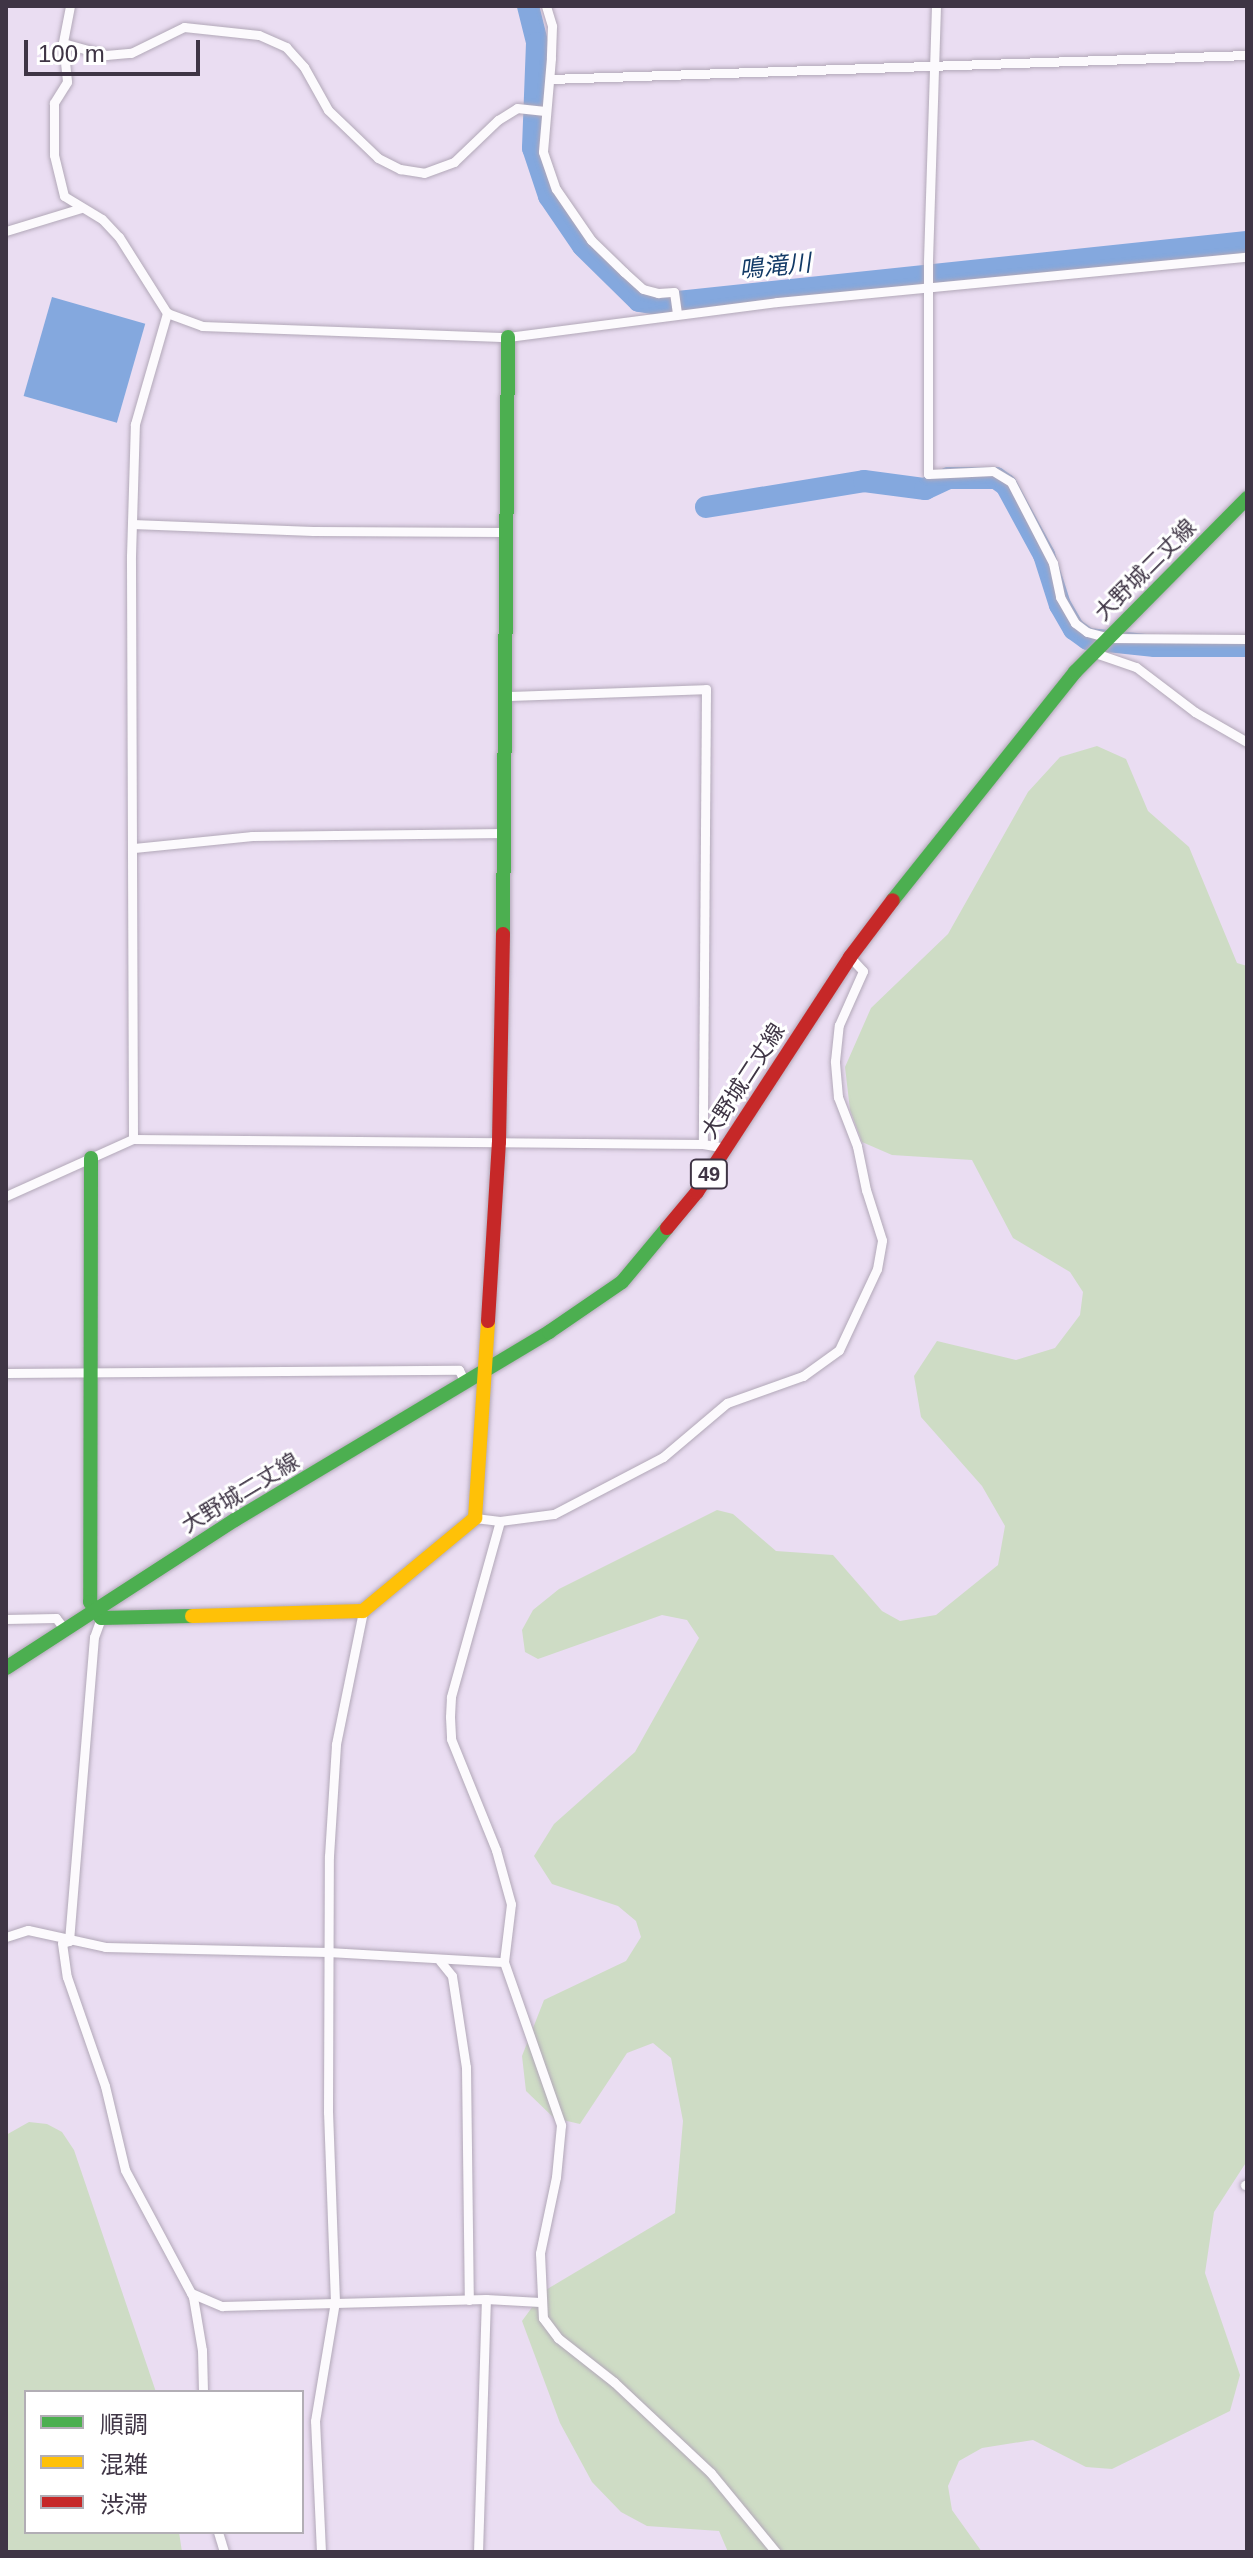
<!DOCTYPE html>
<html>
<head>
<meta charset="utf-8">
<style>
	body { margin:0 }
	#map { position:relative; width:1253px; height:2558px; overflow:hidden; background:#eaddf2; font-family:Helvetica,"Noto Sans JP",sans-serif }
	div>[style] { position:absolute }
	.green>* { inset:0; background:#cedcc5 }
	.water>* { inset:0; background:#84a8de; transform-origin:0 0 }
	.river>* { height:22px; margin:-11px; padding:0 11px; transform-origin:11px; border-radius:11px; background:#84a8de }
	.roads { filter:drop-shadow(0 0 2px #b2a8b8) drop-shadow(0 0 2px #b2a8b8) }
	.street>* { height:9px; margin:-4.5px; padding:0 4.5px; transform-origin:4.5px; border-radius:4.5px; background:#fcfafd }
	.fast>* { height:14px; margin:-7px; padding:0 7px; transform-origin:7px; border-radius:7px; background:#4caf50 }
	.slow>* { height:14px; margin:-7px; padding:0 7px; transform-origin:7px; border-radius:7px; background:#ffc107 }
	.jam>* { height:14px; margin:-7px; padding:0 7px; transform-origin:7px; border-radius:7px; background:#c62828 }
	span { translate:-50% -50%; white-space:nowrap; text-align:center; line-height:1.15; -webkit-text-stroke:6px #fff; paint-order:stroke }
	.shield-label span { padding:2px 6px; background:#fff; border:2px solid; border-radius:6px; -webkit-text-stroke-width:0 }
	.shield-label { font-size:20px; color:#3f3545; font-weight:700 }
	.street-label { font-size:22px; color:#3f3545 }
	.water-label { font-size:24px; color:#123a66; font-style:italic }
	.frame { position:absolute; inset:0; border:8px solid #3f3545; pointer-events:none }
	.legend { position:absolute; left:24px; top:2390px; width:280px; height:144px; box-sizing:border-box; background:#fff; border:2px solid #b2aeb5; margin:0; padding:10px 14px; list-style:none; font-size:24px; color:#3f3545 }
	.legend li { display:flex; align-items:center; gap:16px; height:40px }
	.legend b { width:40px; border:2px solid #b2aeb5 }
	.scale { position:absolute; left:24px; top:40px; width:176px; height:36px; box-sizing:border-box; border:4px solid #3f3545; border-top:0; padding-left:10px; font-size:24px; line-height:28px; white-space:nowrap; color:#3f3545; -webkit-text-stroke:6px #fff; paint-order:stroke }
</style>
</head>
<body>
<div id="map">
	<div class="green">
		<i style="clip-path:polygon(1097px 746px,1126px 759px,1148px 811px,1189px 847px,1237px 963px,1247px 966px,1247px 2161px,1214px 2212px,1205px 2273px,1240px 2375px,1230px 2411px,1112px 2469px,1086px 2467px,1033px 2440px,982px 2448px,959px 2461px,948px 2486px,952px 2510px,982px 2552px,728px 2552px,719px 2531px,647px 2526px,621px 2512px,592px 2482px,560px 2423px,522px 2321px,544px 2291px,675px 2213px,683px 2121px,671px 2058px,653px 2043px,627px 2053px,580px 2124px,554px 2118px,526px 2091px,522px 2056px,544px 2000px,626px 1961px,641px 1937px,636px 1921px,618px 1906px,552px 1884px,534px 1856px,554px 1824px,635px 1752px,699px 1638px,687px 1620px,662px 1615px,538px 1659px,525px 1652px,522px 1630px,533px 1610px,559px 1589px,717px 1510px,733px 1514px,776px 1551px,833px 1555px,882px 1611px,900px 1621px,936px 1615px,998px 1565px,1005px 1526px,982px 1486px,921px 1417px,914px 1376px,937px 1341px,1016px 1360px,1055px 1348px,1080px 1315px,1083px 1292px,1070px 1272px,1013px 1238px,972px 1160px,892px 1155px,862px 1142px,850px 1110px,845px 1067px,871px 1008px,948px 934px,1028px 792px,1060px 757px)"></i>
		<i style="clip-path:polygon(29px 2122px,47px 2124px,62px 2132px,74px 2150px,156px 2392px,26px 2392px,26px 2532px,179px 2532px,182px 2552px,6px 2552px,6px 2135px)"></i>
	</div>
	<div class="water">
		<i style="left:52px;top:297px;width:97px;height:103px;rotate:16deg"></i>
	</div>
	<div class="river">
		<i style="left:528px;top:6px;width:38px;rotate:76deg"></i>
		<i style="left:537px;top:43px;width:105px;rotate:92.2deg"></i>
		<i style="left:533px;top:148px;width:51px;rotate:71.6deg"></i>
		<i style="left:549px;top:196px;width:60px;rotate:55.8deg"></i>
		<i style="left:583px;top:246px;width:78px;rotate:44.5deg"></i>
		<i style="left:639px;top:301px;width:20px;rotate:9deg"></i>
		<i style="left:659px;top:304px;width:591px;rotate:-6.02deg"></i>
		<i style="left:706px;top:507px;width:160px;rotate:-9.3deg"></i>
		<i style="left:864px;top:481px;width:62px;rotate:7.5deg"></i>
		<i style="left:925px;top:489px;width:26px;rotate:-25deg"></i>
		<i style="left:949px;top:478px;width:47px"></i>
		<i style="left:996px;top:478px;width:12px;rotate:35deg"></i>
		<i style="left:1006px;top:485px;width:80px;rotate:61.5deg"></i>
		<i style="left:1044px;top:555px;width:52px;rotate:72.3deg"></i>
		<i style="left:1060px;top:605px;width:28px;rotate:60deg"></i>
		<i style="left:1074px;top:629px;width:17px;rotate:36deg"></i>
		<i style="left:1088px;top:639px;width:67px;rotate:6deg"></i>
		<i style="left:1155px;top:646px;width:92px"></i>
	</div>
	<div class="roads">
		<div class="street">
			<i style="left:70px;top:6px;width:38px;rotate:101deg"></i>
			<i style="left:63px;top:43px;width:39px;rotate:84deg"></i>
			<i style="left:67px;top:82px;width:25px;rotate:122deg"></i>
			<i style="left:54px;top:103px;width:52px;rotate:90deg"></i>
			<i style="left:54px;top:155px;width:42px;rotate:76.3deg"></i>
			<i style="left:64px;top:196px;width:44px;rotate:31.2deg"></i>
			<i style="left:102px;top:219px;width:25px;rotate:47deg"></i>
			<i style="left:119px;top:237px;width:90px;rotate:57.7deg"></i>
			<i style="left:167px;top:313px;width:37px;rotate:20deg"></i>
			<i style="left:202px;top:326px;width:306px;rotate:2.1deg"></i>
			<i style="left:508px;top:337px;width:271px;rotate:-7.4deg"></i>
			<i style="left:777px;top:302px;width:472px;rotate:-5.5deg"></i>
			<i style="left:546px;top:6px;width:21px;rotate:73deg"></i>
			<i style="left:552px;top:26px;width:32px;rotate:92deg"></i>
			<i style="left:551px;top:58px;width:94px;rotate:94.9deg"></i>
			<i style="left:543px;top:152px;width:39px;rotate:71deg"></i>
			<i style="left:556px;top:189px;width:62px;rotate:55.5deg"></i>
			<i style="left:591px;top:240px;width:46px;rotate:44.1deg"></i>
			<i style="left:624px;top:272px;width:25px;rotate:42deg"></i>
			<i style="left:643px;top:289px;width:16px;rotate:15deg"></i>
			<i style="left:658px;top:293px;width:16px;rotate:-4deg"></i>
			<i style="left:674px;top:292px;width:21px;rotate:82deg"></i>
			<i style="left:936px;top:6px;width:256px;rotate:91.8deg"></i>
			<i style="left:928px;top:262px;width:212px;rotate:90deg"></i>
			<i style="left:928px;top:474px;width:65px;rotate:-2.6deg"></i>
			<i style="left:993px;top:471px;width:21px;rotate:31deg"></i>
			<i style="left:1011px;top:482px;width:91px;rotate:62.6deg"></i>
			<i style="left:1053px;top:563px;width:35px;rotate:78deg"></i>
			<i style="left:1060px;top:597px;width:30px;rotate:60deg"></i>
			<i style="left:1075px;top:623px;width:15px;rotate:37deg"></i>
			<i style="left:1087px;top:632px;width:23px;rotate:15deg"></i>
			<i style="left:1109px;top:638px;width:138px;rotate:0.4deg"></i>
			<i style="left:63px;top:43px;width:45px;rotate:15.6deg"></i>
			<i style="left:106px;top:55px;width:25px;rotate:-5deg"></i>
			<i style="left:131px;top:53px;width:59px;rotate:-26.1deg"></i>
			<i style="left:184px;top:27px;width:75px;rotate:6.1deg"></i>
			<i style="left:259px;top:35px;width:30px;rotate:24deg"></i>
			<i style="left:286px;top:47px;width:27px;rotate:48deg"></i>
			<i style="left:304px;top:67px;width:49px;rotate:60.8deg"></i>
			<i style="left:328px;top:110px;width:69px;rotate:43.8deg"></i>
			<i style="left:378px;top:158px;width:25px;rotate:27deg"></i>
			<i style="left:400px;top:169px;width:24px;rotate:9deg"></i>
			<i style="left:424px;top:173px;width:32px;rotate:-20deg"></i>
			<i style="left:454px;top:162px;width:61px;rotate:-43.7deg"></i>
			<i style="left:498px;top:120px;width:22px;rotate:-32deg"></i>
			<i style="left:517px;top:108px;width:28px;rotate:6deg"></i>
			<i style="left:550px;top:79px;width:697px;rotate:-1.97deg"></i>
			<i style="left:6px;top:231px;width:78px;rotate:-17deg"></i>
			<i style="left:132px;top:524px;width:181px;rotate:2.2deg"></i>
			<i style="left:313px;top:531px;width:191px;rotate:0.3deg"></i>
			<i style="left:1095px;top:653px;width:43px;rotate:18.9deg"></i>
			<i style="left:1136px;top:667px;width:74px;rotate:37.3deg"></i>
			<i style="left:1195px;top:712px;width:60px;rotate:30deg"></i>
			<i style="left:507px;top:696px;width:199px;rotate:-2deg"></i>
			<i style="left:706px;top:689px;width:455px;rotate:90.4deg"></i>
			<i style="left:134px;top:848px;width:119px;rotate:-5.8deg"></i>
			<i style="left:252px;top:836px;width:252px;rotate:-0.7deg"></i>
			<i style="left:133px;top:1139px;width:583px;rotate:-90.2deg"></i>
			<i style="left:131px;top:556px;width:132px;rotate:-88.3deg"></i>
			<i style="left:135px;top:424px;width:116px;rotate:-73.9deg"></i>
			<i style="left:6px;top:1196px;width:139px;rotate:-24.2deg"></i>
			<i style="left:133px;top:1139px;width:570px;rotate:0.5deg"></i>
			<i style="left:703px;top:1144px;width:23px;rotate:10deg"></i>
			<i style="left:6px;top:1373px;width:453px;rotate:-0.4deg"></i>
			<i style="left:459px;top:1370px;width:14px;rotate:65deg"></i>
			<i style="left:475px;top:1518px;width:25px;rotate:7deg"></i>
			<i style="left:500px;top:1521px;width:54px;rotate:-7.4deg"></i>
			<i style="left:554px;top:1514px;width:123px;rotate:-27.6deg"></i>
			<i style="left:663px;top:1457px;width:84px;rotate:-40.2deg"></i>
			<i style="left:727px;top:1403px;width:81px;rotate:-19.6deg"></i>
			<i style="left:803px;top:1376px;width:44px;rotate:-35.8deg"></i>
			<i style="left:839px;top:1350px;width:89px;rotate:-64.9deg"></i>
			<i style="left:877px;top:1269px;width:29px;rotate:-80deg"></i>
			<i style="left:882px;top:1240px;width:52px;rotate:-107.7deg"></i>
			<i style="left:866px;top:1190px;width:45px;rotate:-101.6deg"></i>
			<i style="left:857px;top:1146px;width:53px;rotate:-111.2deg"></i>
			<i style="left:838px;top:1097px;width:36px;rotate:-95deg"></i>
			<i style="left:835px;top:1061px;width:36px;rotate:-84deg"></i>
			<i style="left:839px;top:1025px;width:59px;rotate:-66deg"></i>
			<i style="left:863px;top:971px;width:19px;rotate:-133deg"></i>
			<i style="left:500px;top:1521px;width:183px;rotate:105.6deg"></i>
			<i style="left:451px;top:1697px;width:20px;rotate:93deg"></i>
			<i style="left:450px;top:1717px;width:22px;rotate:87deg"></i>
			<i style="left:451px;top:1739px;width:120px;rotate:67.9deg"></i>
			<i style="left:496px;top:1850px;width:56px;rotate:74.5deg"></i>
			<i style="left:511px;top:1904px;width:58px;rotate:96.9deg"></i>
			<i style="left:504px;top:1962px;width:173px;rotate:70.7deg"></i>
			<i style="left:561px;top:2125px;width:52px;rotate:95.5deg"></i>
			<i style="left:556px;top:2177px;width:78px;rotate:101.9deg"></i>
			<i style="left:540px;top:2253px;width:65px;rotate:87.4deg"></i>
			<i style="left:543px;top:2318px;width:25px;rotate:53deg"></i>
			<i style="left:558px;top:2338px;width:71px;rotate:38.2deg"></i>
			<i style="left:614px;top:2382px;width:133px;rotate:43.2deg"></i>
			<i style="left:711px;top:2473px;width:102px;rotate:50.6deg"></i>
			<i style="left:101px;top:1618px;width:20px;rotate:110deg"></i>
			<i style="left:94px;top:1637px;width:305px;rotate:94.7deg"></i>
			<i style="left:69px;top:1941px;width:7px;rotate:164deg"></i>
			<i style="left:62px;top:1943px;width:34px;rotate:82deg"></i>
			<i style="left:67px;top:1977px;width:115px;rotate:70.8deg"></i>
			<i style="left:105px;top:2086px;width:86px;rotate:76.6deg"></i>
			<i style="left:125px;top:2170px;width:144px;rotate:61.8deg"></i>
			<i style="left:193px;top:2297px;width:54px;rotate:80.4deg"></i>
			<i style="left:202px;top:2350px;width:42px;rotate:88.6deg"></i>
			<i style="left:6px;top:1619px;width:50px;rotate:-1.1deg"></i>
			<i style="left:56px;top:1618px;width:15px;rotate:53deg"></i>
			<i style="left:6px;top:1937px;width:23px;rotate:-18deg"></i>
			<i style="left:28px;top:1930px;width:79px;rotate:12.4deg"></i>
			<i style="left:105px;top:1947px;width:223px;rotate:1.3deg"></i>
			<i style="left:328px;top:1952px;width:176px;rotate:3.3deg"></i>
			<i style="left:440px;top:1961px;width:19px;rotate:51deg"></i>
			<i style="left:452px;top:1976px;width:92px;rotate:81.3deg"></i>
			<i style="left:466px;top:2067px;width:233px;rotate:89.3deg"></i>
			<i style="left:1245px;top:2185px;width:2px;rotate:-27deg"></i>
			<i style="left:191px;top:2293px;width:34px;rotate:23deg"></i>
			<i style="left:222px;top:2306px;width:264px;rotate:-1.5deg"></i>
			<i style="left:486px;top:2299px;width:54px;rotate:3.2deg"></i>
			<i style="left:218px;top:2532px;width:21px;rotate:73deg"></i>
			<i style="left:321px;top:2552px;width:131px;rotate:-92.6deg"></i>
			<i style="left:315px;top:2421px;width:121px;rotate:-80.5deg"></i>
			<i style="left:335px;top:2302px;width:190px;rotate:-92.1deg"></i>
			<i style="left:328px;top:2112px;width:256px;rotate:-89.8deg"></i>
			<i style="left:329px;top:1856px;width:112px;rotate:-86.4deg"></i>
			<i style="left:336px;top:1744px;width:136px;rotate:-78.5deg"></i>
			<i style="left:478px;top:2552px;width:253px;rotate:-88.2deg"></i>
		</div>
		<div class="fast">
			<i style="left:893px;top:900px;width:292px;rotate:-51.4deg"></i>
			<i style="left:1075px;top:672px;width:245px;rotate:-45.3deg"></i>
			<i style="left:503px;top:934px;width:597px;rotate:-89.52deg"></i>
			<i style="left:91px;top:1158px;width:444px;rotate:90.1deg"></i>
			<i style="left:90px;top:1602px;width:19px;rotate:55deg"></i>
			<i style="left:101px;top:1618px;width:91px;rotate:-1.3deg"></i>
			<i style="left:6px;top:1668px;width:273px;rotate:-32.9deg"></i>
			<i style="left:235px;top:1520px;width:366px;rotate:-30.9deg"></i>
			<i style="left:549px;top:1332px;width:88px;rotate:-34.4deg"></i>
			<i style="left:622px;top:1282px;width:70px;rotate:-50.2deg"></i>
		</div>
		<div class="slow">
			<i style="left:192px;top:1616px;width:171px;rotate:-1.7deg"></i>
			<i style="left:363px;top:1611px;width:146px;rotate:-39.7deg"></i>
			<i style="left:475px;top:1518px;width:197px;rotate:-86.2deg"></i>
		</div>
		<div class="jam">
			<i style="left:667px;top:1228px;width:47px;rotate:-50.2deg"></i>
			<i style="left:697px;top:1192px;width:280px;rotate:-56.9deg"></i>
			<i style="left:850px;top:957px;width:71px;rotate:-53deg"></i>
			<i style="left:488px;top:1321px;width:179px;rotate:-86.5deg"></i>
			<i style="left:499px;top:1142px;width:208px;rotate:-88.9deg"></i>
		</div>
	</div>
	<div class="shield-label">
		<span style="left:709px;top:1174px">49</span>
	</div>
	<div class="street-label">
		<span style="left:1145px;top:570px;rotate:-45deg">大野城二丈線</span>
		<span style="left:743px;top:1081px;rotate:-57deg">大野城二丈線</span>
		<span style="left:240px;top:1493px;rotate:-31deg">大野城二丈線</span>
	</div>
	<div class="water-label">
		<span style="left:775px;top:266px;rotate:-6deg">鳴滝川</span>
	</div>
	<div class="frame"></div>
	<ul class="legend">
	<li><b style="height:10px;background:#4caf50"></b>順調</li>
	<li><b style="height:10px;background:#ffc107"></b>混雑</li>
	<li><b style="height:10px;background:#c62828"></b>渋滞</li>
	</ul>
	<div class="scale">100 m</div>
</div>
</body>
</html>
